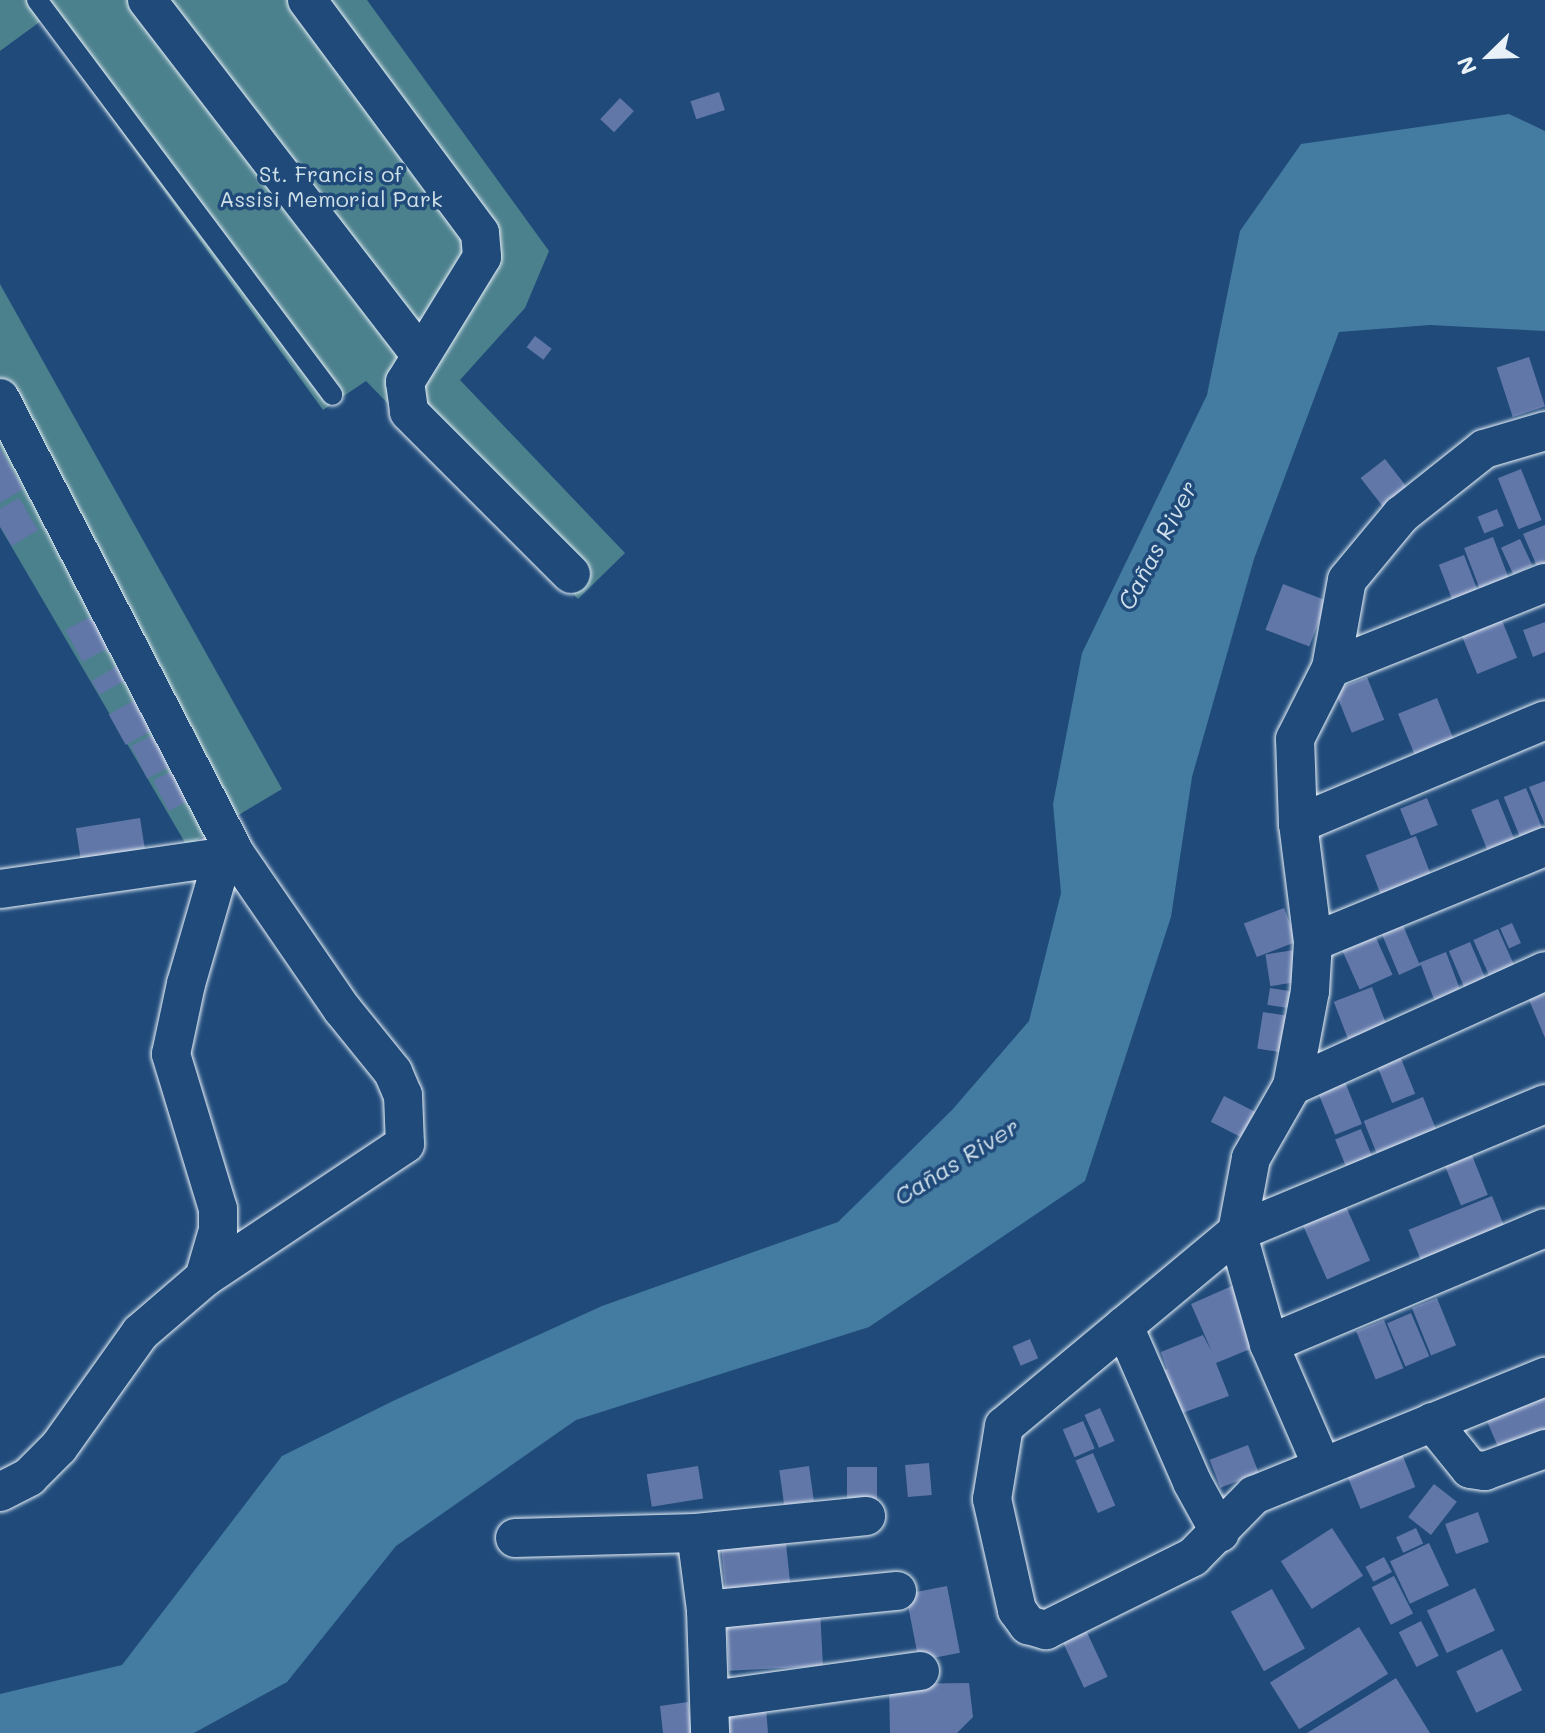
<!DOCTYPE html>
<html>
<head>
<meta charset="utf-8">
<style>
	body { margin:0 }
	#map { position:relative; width:1545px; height:1733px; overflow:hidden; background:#1f4a7a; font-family:Mali,sans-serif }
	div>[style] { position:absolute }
	.green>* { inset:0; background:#4b808d }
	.water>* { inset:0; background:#447ba1 }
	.building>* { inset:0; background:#6177a8; transform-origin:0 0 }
	.roads { filter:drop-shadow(0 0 2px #e8f1f8) drop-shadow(0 0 2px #e8f1f8) }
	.lane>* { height:20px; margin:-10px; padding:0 10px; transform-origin:10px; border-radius:10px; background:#1f4a7a }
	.street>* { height:38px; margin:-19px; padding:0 19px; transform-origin:19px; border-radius:19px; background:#1f4a7a }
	span { translate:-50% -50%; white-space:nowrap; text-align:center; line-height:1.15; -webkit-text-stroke:7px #1f4a7a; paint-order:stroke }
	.park-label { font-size:22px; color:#d0e0e8 }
	.water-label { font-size:24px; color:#cfdfeb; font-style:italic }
	.north { position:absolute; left:1449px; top:16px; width:80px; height:80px; -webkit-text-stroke:6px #1f4a7a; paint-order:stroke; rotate:247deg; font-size:22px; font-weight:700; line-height:32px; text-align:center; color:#e8f1f8 }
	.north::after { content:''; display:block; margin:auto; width:28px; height:36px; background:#e8f1f8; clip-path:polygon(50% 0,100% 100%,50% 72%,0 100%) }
</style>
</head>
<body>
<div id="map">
	<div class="green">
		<i style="clip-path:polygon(0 0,367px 0,549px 251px,525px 308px,460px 380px,625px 553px,578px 599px,366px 381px,323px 410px,41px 21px,0 51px)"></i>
		<i style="clip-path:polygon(0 284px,282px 789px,187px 846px,0 527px)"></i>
	</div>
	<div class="water">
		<i style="clip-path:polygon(1509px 114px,1545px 131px,1545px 331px,1430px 325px,1339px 332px,1254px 559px,1192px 777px,1171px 917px,1085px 1181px,869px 1327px,576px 1420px,396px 1546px,287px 1682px,194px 1733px,0 1733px,0 1694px,122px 1665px,282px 1456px,395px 1400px,602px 1306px,838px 1222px,952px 1110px,1029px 1021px,1061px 893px,1053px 804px,1082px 653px,1207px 395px,1240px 231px,1301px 144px)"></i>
	</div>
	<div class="building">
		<i style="left:719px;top:92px;width:19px;height:30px;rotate:72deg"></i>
		<i style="left:620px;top:98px;width:19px;height:29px;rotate:43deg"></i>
		<i style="left:535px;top:336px;width:21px;height:14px;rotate:37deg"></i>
		<i style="left:1529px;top:357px;width:52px;height:34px;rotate:72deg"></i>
		<i style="clip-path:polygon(0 448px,23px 489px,0 503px)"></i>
		<i style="left:1385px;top:459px;width:43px;height:31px;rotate:52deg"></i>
		<i style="left:1521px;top:469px;width:55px;height:25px;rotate:68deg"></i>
		<i style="clip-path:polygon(19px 498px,38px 530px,12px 546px,0 526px,0 509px)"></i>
		<i style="left:1497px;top:509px;width:18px;height:21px;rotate:68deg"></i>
		<i style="clip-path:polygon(1545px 525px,1545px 568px,1539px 571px,1523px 534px)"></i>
		<i style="left:1493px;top:537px;width:53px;height:31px;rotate:69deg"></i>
		<i style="left:1520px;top:539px;width:29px;height:21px;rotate:65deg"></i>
		<i style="left:1464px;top:555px;width:50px;height:27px;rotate:69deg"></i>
		<i style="left:1283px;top:584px;width:47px;height:49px;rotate:21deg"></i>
		<i style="left:92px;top:616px;width:36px;height:30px;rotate:62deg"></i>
		<i style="left:1501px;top:618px;width:43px;height:43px;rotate:68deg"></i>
		<i style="clip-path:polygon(1545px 622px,1545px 652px,1533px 657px,1523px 630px)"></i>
		<i style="left:121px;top:664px;width:16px;height:34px;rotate:60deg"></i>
		<i style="left:1367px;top:677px;width:46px;height:35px;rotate:68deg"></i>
		<i style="left:142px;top:696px;width:35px;height:38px;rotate:61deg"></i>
		<i style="left:1437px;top:698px;width:52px;height:42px;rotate:68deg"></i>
		<i style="left:163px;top:730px;width:36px;height:36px;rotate:63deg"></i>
		<i style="left:180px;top:767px;width:34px;height:30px;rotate:63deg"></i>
		<i style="clip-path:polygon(1545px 781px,1545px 825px,1529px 787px)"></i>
		<i style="left:1526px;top:788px;width:50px;height:24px;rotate:68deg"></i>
		<i style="left:1427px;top:798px;width:29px;height:29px;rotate:68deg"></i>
		<i style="left:1498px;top:799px;width:50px;height:29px;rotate:68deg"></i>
		<i style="left:140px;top:818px;width:31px;height:65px;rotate:81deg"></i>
		<i style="left:1416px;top:836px;width:53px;height:54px;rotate:69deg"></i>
		<i style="left:1284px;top:908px;width:36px;height:43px;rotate:69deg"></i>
		<i style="clip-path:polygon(1402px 923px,1419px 963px,1446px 952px,1464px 1000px,1438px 1010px,1421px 965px,1399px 975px,1381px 932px)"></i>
		<i style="left:1512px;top:923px;width:22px;height:13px;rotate:66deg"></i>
		<i style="left:1498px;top:929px;width:55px;height:27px;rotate:66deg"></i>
		<i style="left:1373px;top:931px;width:48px;height:36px;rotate:66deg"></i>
		<i style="left:1470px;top:942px;width:49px;height:23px;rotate:67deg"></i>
		<i style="left:1294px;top:950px;width:32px;height:29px;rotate:81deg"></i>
		<i style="left:1372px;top:987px;width:49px;height:41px;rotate:69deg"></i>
		<i style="clip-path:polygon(1545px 987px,1545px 1038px,1527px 995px)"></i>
		<i style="left:1270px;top:988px;width:26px;height:17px;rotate:9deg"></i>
		<i style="left:1263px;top:1012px;width:31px;height:37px;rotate:9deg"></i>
		<i style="left:1398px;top:1051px;width:46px;height:25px;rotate:68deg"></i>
		<i style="left:1341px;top:1072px;width:56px;height:29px;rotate:68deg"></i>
		<i style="left:1224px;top:1096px;width:42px;height:29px;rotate:27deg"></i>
		<i style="left:1423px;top:1097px;width:45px;height:64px;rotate:68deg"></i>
		<i style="left:1361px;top:1129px;width:40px;height:28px;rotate:68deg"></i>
		<i style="left:1471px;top:1153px;width:45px;height:29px;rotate:68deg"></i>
		<i style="left:1492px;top:1196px;width:46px;height:90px;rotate:68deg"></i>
		<i style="left:1344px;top:1202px;width:64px;height:47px;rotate:66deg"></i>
		<i style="clip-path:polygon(1234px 1285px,1260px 1345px,1216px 1363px,1229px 1396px,1166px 1419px,1150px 1376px,1167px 1369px,1161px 1352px,1203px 1335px,1212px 1352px,1191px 1304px)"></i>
		<i style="left:1437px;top:1298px;width:51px;height:27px;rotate:68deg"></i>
		<i style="left:1411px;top:1313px;width:47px;height:26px;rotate:67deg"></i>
		<i style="left:1384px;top:1320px;width:52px;height:30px;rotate:68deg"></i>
		<i style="left:1030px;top:1339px;width:21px;height:19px;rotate:67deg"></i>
		<i style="clip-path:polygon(1545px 1394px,1545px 1446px,1505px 1463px,1486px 1419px)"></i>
		<i style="left:1100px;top:1408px;width:36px;height:17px;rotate:66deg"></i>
		<i style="left:1083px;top:1421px;width:30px;height:22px;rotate:67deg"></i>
		<i style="left:1248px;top:1445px;width:30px;height:41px;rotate:69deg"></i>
		<i style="left:1400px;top:1449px;width:41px;height:59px;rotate:68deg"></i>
		<i style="left:1093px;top:1453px;width:57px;height:19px;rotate:67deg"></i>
		<i style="left:929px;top:1463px;width:32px;height:24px;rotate:85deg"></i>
		<i style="left:698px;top:1466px;width:33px;height:52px;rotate:81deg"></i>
		<i style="left:809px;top:1466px;width:35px;height:30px;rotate:82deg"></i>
		<i style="left:847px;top:1467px;width:30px;height:35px"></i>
		<i style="left:1434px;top:1484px;width:29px;height:42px;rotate:38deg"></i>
		<i style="left:1478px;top:1512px;width:32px;height:35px;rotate:70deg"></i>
		<i style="left:1332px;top:1528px;width:57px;height:61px;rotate:57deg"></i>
		<i style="left:1416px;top:1528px;width:17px;height:22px;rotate:65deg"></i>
		<i style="left:785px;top:1534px;width:51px;height:65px;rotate:84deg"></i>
		<i style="left:1429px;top:1543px;width:47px;height:43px;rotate:65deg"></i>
		<i style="left:1384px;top:1557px;width:17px;height:21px;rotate:62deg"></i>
		<i style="left:1394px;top:1576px;width:42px;height:25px;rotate:63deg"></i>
		<i style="left:947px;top:1586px;width:68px;height:42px;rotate:79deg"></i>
		<i style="left:1475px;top:1588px;width:47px;height:53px;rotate:65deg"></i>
		<i style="left:1272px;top:1589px;width:68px;height:47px;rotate:61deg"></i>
		<i style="left:820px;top:1609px;width:57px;height:94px;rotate:87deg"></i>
		<i style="left:1421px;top:1621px;width:39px;height:25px;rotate:63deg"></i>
		<i style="left:1084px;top:1626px;width:56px;height:26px;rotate:65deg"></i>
		<i style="left:1359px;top:1627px;width:55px;height:105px;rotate:58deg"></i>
		<i style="left:1502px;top:1649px;width:46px;height:51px;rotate:64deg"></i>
		<i style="clip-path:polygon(1396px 1678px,1430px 1733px,1307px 1733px)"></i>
		<i style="clip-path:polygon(969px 1683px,973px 1717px,957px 1733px,890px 1733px,889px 1684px)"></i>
		<i style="left:765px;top:1698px;width:35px;height:38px;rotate:85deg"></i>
		<i style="clip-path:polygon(688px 1702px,692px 1733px,663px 1733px,660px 1706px)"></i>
	</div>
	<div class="roads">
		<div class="lane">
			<i style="left:37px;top:0;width:493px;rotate:53.2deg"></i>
		</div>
		<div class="street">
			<i style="left:147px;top:0;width:449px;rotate:52.4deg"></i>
			<i style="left:307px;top:0;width:290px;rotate:53.4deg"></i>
			<i style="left:480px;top:233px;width:24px;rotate:85deg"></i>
			<i style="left:482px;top:257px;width:147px;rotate:121.6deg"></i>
			<i style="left:405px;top:382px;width:30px;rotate:82deg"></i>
			<i style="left:409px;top:412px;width:229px;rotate:45deg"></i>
			<i style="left:0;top:398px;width:514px;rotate:62.69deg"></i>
			<i style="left:236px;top:855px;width:187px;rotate:55.5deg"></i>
			<i style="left:342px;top:1009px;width:81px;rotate:51deg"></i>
			<i style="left:393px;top:1072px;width:25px;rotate:67deg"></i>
			<i style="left:403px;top:1095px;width:49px;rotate:87.7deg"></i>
			<i style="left:405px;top:1144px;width:242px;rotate:146.3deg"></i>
			<i style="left:1331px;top:668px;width:230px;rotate:-21.7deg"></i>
			<i style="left:1298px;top:824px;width:268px;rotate:-22.8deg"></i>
			<i style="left:0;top:889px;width:238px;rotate:-8.2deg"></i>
			<i style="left:1313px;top:942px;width:251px;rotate:-22.3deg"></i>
			<i style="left:1292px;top:1086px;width:278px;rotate:-24.4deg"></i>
			<i style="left:1545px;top:1104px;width:334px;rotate:157.4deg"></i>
			<i style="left:1237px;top:1232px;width:303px;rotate:140.2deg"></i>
			<i style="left:1004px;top:1426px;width:74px;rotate:99.3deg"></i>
			<i style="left:992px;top:1499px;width:114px;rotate:77.3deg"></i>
			<i style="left:1017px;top:1610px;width:19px;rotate:54deg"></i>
			<i style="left:1028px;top:1625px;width:19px;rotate:16deg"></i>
			<i style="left:1046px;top:1630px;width:164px;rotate:-26.4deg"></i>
			<i style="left:1193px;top:1557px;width:87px;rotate:-45.5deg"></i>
			<i style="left:1254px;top:1495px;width:314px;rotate:-22.1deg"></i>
			<i style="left:1124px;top:1326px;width:170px;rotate:66.4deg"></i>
			<i style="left:1192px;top:1482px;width:58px;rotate:61.2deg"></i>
			<i style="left:1269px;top:1344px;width:299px;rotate:-22.8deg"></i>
			<i style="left:1432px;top:1422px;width:60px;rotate:51deg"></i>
			<i style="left:1470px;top:1469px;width:15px;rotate:8deg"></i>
			<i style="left:1485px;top:1471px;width:64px;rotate:-20.1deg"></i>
			<i style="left:1322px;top:1466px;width:133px;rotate:-113.5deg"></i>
			<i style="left:1269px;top:1344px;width:116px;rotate:-105.9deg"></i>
			<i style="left:1237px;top:1232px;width:75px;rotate:-79.3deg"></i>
			<i style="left:1251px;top:1158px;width:83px;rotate:-60.3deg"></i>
			<i style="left:1292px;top:1086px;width:97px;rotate:-79.3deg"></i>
			<i style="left:1310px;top:991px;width:49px;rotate:-86.5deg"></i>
			<i style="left:1313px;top:942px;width:119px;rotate:-97.2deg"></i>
			<i style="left:1298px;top:824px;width:85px;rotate:-92deg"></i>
			<i style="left:1295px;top:739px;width:80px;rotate:-63.1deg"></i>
			<i style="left:1331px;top:668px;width:89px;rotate:-79.7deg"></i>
			<i style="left:1347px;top:580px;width:85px;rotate:-50.3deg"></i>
			<i style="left:1401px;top:515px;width:106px;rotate:-38.5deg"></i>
			<i style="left:1484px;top:449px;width:64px;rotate:-16.4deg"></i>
			<i style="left:0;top:1492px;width:33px;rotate:-27deg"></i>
			<i style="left:29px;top:1477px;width:42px;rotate:-45deg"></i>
			<i style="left:59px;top:1447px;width:140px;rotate:-54.6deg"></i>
			<i style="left:140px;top:1333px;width:84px;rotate:-40.7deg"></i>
			<i style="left:204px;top:1278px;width:50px;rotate:-73.7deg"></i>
			<i style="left:218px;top:1230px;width:21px;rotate:-90deg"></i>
			<i style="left:218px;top:1209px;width:162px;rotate:-106.9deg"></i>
			<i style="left:171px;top:1054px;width:72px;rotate:-77.9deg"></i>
			<i style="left:186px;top:984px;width:132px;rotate:-73.8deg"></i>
			<i style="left:696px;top:1533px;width:78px;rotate:82.6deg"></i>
			<i style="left:706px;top:1610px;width:123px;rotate:88.1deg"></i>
			<i style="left:515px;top:1538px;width:181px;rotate:-1.6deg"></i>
			<i style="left:696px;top:1533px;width:171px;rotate:-5.7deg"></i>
			<i style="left:706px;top:1610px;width:192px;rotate:-5.7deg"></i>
			<i style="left:711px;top:1700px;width:211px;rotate:-7.9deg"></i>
		</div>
	</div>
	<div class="park-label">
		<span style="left:331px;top:186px">St. Francis of<br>Assisi Memorial Park</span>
	</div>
	<div class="water-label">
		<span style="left:1157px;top:545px;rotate:-62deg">Cañas River</span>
		<span style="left:956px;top:1161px;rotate:-32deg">Cañas River</span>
	</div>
	<div class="north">N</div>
</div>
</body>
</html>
